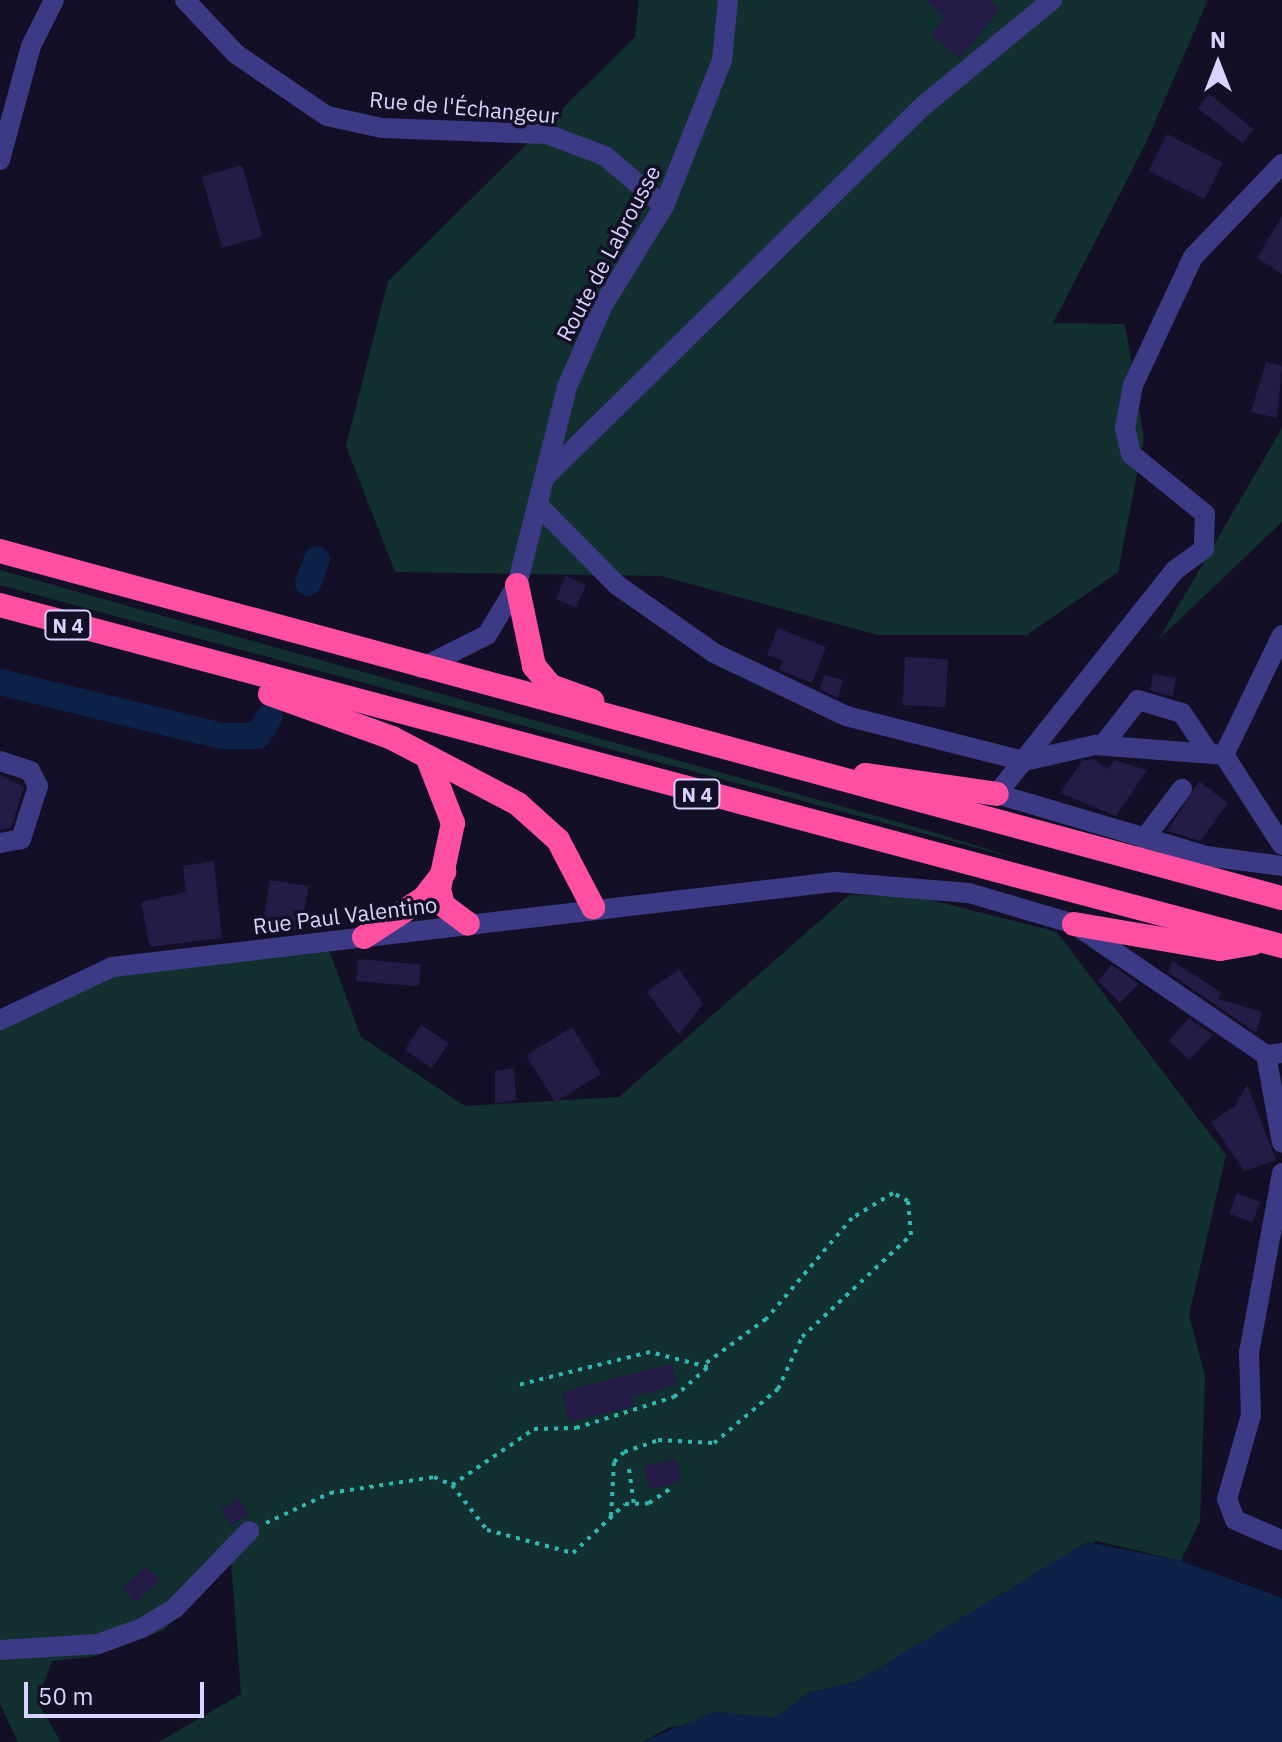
<!DOCTYPE html>
<html>
<head>
<meta charset="utf-8">
<style>
	body { margin:0 }
	#map { position:relative; width:1282px; height:1742px; overflow:hidden; background:#130f26; font-family:"IBM Plex Sans",sans-serif }
	div>[style] { position:absolute }
	.green>* { inset:0; background:#12302f }
	.water>* { inset:0; background:#0c2248 }
	.canal>* { height:26px; margin:-13px; padding:0 13px; transform-origin:13px; border-radius:13px; background:#0c2248 }
	.building>* { inset:0; background:#241b47; transform-origin:0 0 }
	.path>* { height:4px; margin-top:-2px; transform-origin:0; background:repeating-linear-gradient(90deg,#2fb8b0 0 4px,transparent 0 10px) }
	.minor>* { height:20px; margin:-10px; padding:0 10px; transform-origin:10px; border-radius:10px; background:#3d3a85 }
	.highway>* { height:24px; margin:-12px; padding:0 12px; transform-origin:12px; border-radius:12px; background:#ff4fa3 }
	span { translate:-50% -50%; white-space:nowrap; text-align:center; line-height:1.15; -webkit-text-stroke:7px #130f26; paint-order:stroke }
	.shield-label span { padding:2px 6px; background:#130f26; border:2px solid; border-radius:6px; -webkit-text-stroke-width:0 }
	.shield-label { font-size:20px; color:#d9d4ff; font-weight:700 }
	.street-label { font-size:22px; color:#d9d4ff }
	.north { position:absolute; left:1178px; top:24px; width:80px; height:80px; -webkit-text-stroke:6px #130f26; paint-order:stroke; rotate:0deg; font-size:22px; font-weight:700; line-height:32px; text-align:center; color:#d9d4ff }
	.north::after { content:''; display:block; margin:auto; width:28px; height:36px; background:#d9d4ff; clip-path:polygon(50% 0,100% 100%,50% 72%,0 100%) }
	.scale { position:absolute; left:24px; top:1682px; width:180px; height:36px; box-sizing:border-box; border:4px solid #d9d4ff; border-top:0; padding-left:10px; font-size:24px; line-height:28px; white-space:nowrap; color:#d9d4ff; -webkit-text-stroke:6px #130f26; paint-order:stroke }
</style>
</head>
<body>
<div id="map">
	<div class="green">
		<i style="clip-path:polygon(639px 0,1208px 0,1144px 147px,1053px 323px,1125px 324px,1144px 438px,1118px 572px,1027px 635px,878px 635px,661px 576px,395px 572px,346px 446px,388px 281px,635px 37px)"></i>
		<i style="clip-path:polygon(1282px 428px,1282px 522px,1159px 639px)"></i>
		<i style="clip-path:polygon(0 570px,926px 830px,1022px 860px,0 585px)"></i>
		<i style="clip-path:polygon(849px 895px,916px 896px,1057px 932px,1226px 1155px,1189px 1315px,1205px 1376px,1200px 1521px,1181px 1561px,1097px 1541px,855px 1682px,810px 1692px,774px 1718px,670px 1727px,642px 1742px,159px 1742px,241px 1694px,231px 1560px,164px 1630px,92px 1657px,52px 1661px,37px 1701px,61px 1742px,18px 1742px,0 1704px,0 1021px,112px 967px,326px 942px,361px 1037px,465px 1106px,619px 1097px)"></i>
	</div>
	<div class="water">
		<i style="clip-path:polygon(1087px 1542px,1181px 1561px,1282px 1598px,1282px 1742px,642px 1742px,715px 1711px,774px 1718px,810px 1692px,855px 1682px)"></i>
	</div>
	<div class="canal">
		<i style="left:308px;top:583px;width:25px;rotate:-69deg"></i>
		<i style="left:0;top:682px;width:228px;rotate:13.7deg"></i>
		<i style="left:222px;top:736px;width:36px"></i>
		<i style="left:258px;top:736px;width:23px;rotate:-59deg"></i>
	</div>
	<div class="building">
		<i style="clip-path:polygon(925px 0,989px 0,1000px 9px,960px 59px,931px 34px,945px 18px)"></i>
		<i style="left:1209px;top:94px;width:57px;height:18px;rotate:38deg"></i>
		<i style="left:1167px;top:134px;width:63px;height:41px;rotate:27deg"></i>
		<i style="left:242px;top:165px;width:74px;height:42px;rotate:74deg"></i>
		<i style="clip-path:polygon(1282px 216px,1282px 274px,1257px 258px)"></i>
		<i style="clip-path:polygon(1266px 362px,1282px 366px,1277px 418px,1251px 412px)"></i>
		<i style="left:566px;top:576px;width:22px;height:25px;rotate:24deg"></i>
		<i style="clip-path:polygon(778px 628px,826px 647px,812px 683px,779px 670px,783px 661px,767px 655px)"></i>
		<i style="left:905px;top:657px;width:43px;height:48px;rotate:3deg"></i>
		<i style="clip-path:polygon(1153px 674px,1176px 678px,1173px 697px,1150px 690px)"></i>
		<i style="clip-path:polygon(824px 675px,843px 680px,838px 698px,820px 689px)"></i>
		<i style="clip-path:polygon(1093px 759px,1108px 769px,1114px 760px,1147px 770px,1116px 816px,1060px 793px,1082px 761px)"></i>
		<i style="clip-path:polygon(0 775px,24px 787px,11px 828px,0 830px)"></i>
		<i style="clip-path:polygon(1199px 781px,1228px 803px,1200px 841px,1167px 831px)"></i>
		<i style="clip-path:polygon(214px 861px,222px 938px,150px 947px,141px 902px,186px 892px,183px 866px)"></i>
		<i style="left:270px;top:880px;width:39px;height:45px;rotate:9deg"></i>
		<i style="left:358px;top:959px;width:63px;height:22px;rotate:5deg"></i>
		<i style="clip-path:polygon(1172px 961px,1221px 992px,1218px 999px,1262px 1012px,1256px 1033px,1168px 972px)"></i>
		<i style="clip-path:polygon(1112px 965px,1139px 984px,1120px 1003px,1098px 981px)"></i>
		<i style="clip-path:polygon(679px 969px,703px 1004px,679px 1035px,647px 992px)"></i>
		<i style="clip-path:polygon(1189px 1018px,1213px 1035px,1189px 1060px,1169px 1041px)"></i>
		<i style="left:421px;top:1025px;width:33px;height:30px;rotate:33deg"></i>
		<i style="left:572px;top:1027px;width:55px;height:54px;rotate:58deg"></i>
		<i style="clip-path:polygon(514px 1068px,516px 1100px,495px 1103px,495px 1071px)"></i>
		<i style="clip-path:polygon(1247px 1084px,1276px 1160px,1244px 1171px,1211px 1122px,1235px 1106px)"></i>
		<i style="left:1237px;top:1193px;width:25px;height:22px;rotate:21deg"></i>
		<i style="clip-path:polygon(672px 1364px,677px 1385px,632px 1396px,635px 1406px,569px 1422px,562px 1392px)"></i>
		<i style="left:676px;top:1458px;width:24px;height:33px;rotate:75deg"></i>
		<i style="left:238px;top:1498px;width:19px;height:21px;rotate:55deg"></i>
		<i style="left:147px;top:1566px;width:20px;height:33px;rotate:49deg"></i>
	</div>
	<div class="path">
		<i style="left:629px;top:1469px;width:34px;rotate:82deg"></i>
		<i style="left:452px;top:1485px;width:57px;rotate:52.1deg"></i>
		<i style="left:487px;top:1530px;width:89px;rotate:15deg"></i>
		<i style="left:573px;top:1553px;width:71px;rotate:-43.3deg"></i>
		<i style="left:625px;top:1504px;width:24px;rotate:-2deg"></i>
		<i style="left:649px;top:1503px;width:25px;rotate:-34deg"></i>
		<i style="left:611px;top:1516px;width:54px;rotate:-86.8deg"></i>
		<i style="left:614px;top:1462px;width:14px;rotate:-45deg"></i>
		<i style="left:624px;top:1452px;width:36px;rotate:-19deg"></i>
		<i style="left:658px;top:1440px;width:56px;rotate:3.1deg"></i>
		<i style="left:714px;top:1443px;width:84px;rotate:-40.2deg"></i>
		<i style="left:778px;top:1389px;width:57px;rotate:-65.2deg"></i>
		<i style="left:802px;top:1337px;width:149px;rotate:-43.1deg"></i>
		<i style="left:911px;top:1235px;width:34px;rotate:-95deg"></i>
		<i style="left:908px;top:1201px;width:17px;rotate:-152deg"></i>
		<i style="left:893px;top:1193px;width:48px;rotate:148.6deg"></i>
		<i style="left:852px;top:1218px;width:133px;rotate:130.4deg"></i>
		<i style="left:766px;top:1319px;width:74px;rotate:143.7deg"></i>
		<i style="left:266px;top:1523px;width:71px;rotate:-25.1deg"></i>
		<i style="left:330px;top:1493px;width:105px;rotate:-8.7deg"></i>
		<i style="left:434px;top:1477px;width:20px;rotate:24deg"></i>
		<i style="left:452px;top:1485px;width:99px;rotate:-34.3deg"></i>
		<i style="left:534px;top:1429px;width:42px;rotate:-1.4deg"></i>
		<i style="left:576px;top:1428px;width:103px;rotate:-17.6deg"></i>
		<i style="left:674px;top:1397px;width:45px;rotate:-41.4deg"></i>
		<i style="left:708px;top:1367px;width:60px;rotate:-165.5deg"></i>
		<i style="left:650px;top:1352px;width:140px;rotate:166deg"></i>
	</div>
	<div class="minor">
		<i style="left:185px;top:0;width:74px;rotate:46.6deg"></i>
		<i style="left:236px;top:54px;width:110px;rotate:34.3deg"></i>
		<i style="left:327px;top:116px;width:56px;rotate:12.3deg"></i>
		<i style="left:382px;top:128px;width:165px;rotate:2.1deg"></i>
		<i style="left:547px;top:134px;width:62px;rotate:20.8deg"></i>
		<i style="left:605px;top:156px;width:77px;rotate:40.3deg"></i>
		<i style="left:0;top:160px;width:118px;rotate:-74.8deg"></i>
		<i style="left:31px;top:46px;width:51px;rotate:-63.4deg"></i>
		<i style="left:1282px;top:164px;width:129px;rotate:133.7deg"></i>
		<i style="left:1193px;top:257px;width:141px;rotate:115.1deg"></i>
		<i style="left:1133px;top:385px;width:44px;rotate:100.5deg"></i>
		<i style="left:1125px;top:428px;width:27px;rotate:77deg"></i>
		<i style="left:1131px;top:454px;width:95px;rotate:39deg"></i>
		<i style="left:1205px;top:514px;width:35px;rotate:92deg"></i>
		<i style="left:1204px;top:549px;width:36px;rotate:144deg"></i>
		<i style="left:1175px;top:570px;width:286px;rotate:128.5deg"></i>
		<i style="left:997px;top:794px;width:218px;rotate:16.5deg"></i>
		<i style="left:1206px;top:856px;width:77px;rotate:7.5deg"></i>
		<i style="left:546px;top:476px;width:528px;rotate:-44.46deg"></i>
		<i style="left:923px;top:106px;width:167px;rotate:-39.4deg"></i>
		<i style="left:539px;top:506px;width:111px;rotate:45.4deg"></i>
		<i style="left:617px;top:585px;width:118px;rotate:35deg"></i>
		<i style="left:714px;top:653px;width:146px;rotate:25.5deg"></i>
		<i style="left:846px;top:716px;width:184px;rotate:14.2deg"></i>
		<i style="left:1024px;top:761px;width:73px;rotate:-12.7deg"></i>
		<i style="left:1095px;top:745px;width:129px;rotate:4.4deg"></i>
		<i style="left:1224px;top:755px;width:107px;rotate:57.2deg"></i>
		<i style="left:421px;top:668px;width:74px;rotate:-26.6deg"></i>
		<i style="left:487px;top:635px;width:58px;rotate:-59deg"></i>
		<i style="left:517px;top:585px;width:204px;rotate:-75.8deg"></i>
		<i style="left:567px;top:387px;width:90px;rotate:-66.3deg"></i>
		<i style="left:603px;top:305px;width:116px;rotate:-58.4deg"></i>
		<i style="left:664px;top:206px;width:157px;rotate:-68.3deg"></i>
		<i style="left:722px;top:60px;width:60px;rotate:-84.3deg"></i>
		<i style="left:1103px;top:745px;width:57px;rotate:-52.1deg"></i>
		<i style="left:1138px;top:700px;width:46px;rotate:16.5deg"></i>
		<i style="left:1182px;top:713px;width:47px;rotate:56.3deg"></i>
		<i style="left:1224px;top:755px;width:133px;rotate:-64.2deg"></i>
		<i style="left:0;top:761px;width:32px;rotate:18deg"></i>
		<i style="left:30px;top:771px;width:17px;rotate:62deg"></i>
		<i style="left:38px;top:786px;width:56px;rotate:107.8deg"></i>
		<i style="left:21px;top:839px;width:21px;rotate:169deg"></i>
		<i style="left:1144px;top:839px;width:63px;rotate:-52.8deg"></i>
		<i style="left:0;top:1020px;width:124px;rotate:-25.3deg"></i>
		<i style="left:112px;top:967px;width:728px;rotate:-6.71deg"></i>
		<i style="left:835px;top:882px;width:134px;rotate:4.7deg"></i>
		<i style="left:969px;top:893px;width:109px;rotate:16.4deg"></i>
		<i style="left:1074px;top:924px;width:232px;rotate:34.3deg"></i>
		<i style="left:1266px;top:1055px;width:16px;rotate:-7deg"></i>
		<i style="left:1266px;top:1055px;width:89px;rotate:79.7deg"></i>
		<i style="left:1282px;top:1173px;width:182px;rotate:100.4deg"></i>
		<i style="left:1249px;top:1352px;width:63px;rotate:88.2deg"></i>
		<i style="left:1251px;top:1415px;width:87px;rotate:105.9deg"></i>
		<i style="left:1227px;top:1499px;width:22px;rotate:69deg"></i>
		<i style="left:1235px;top:1520px;width:51px;rotate:23.1deg"></i>
		<i style="left:0;top:1650px;width:98px;rotate:-3.5deg"></i>
		<i style="left:98px;top:1644px;width:47px;rotate:-20deg"></i>
		<i style="left:142px;top:1628px;width:39px;rotate:-31deg"></i>
		<i style="left:175px;top:1608px;width:107px;rotate:-46.1deg"></i>
	</div>
	<div class="highway">
		<i style="left:0;top:551px;width:1328px;rotate:15.15deg"></i>
		<i style="left:517px;top:585px;width:83px;rotate:78.1deg"></i>
		<i style="left:534px;top:666px;width:26px;rotate:50deg"></i>
		<i style="left:551px;top:686px;width:44px;rotate:20.1deg"></i>
		<i style="left:0;top:605px;width:1327px;rotate:14.9deg"></i>
		<i style="left:270px;top:694px;width:130px;rotate:19.8deg"></i>
		<i style="left:392px;top:738px;width:142px;rotate:27.6deg"></i>
		<i style="left:518px;top:804px;width:54px;rotate:42deg"></i>
		<i style="left:558px;top:840px;width:76px;rotate:62.4deg"></i>
		<i style="left:428px;top:759px;width:69px;rotate:68.7deg"></i>
		<i style="left:453px;top:823px;width:67px;rotate:102deg"></i>
		<i style="left:439px;top:889px;width:16px;rotate:76deg"></i>
		<i style="left:443px;top:905px;width:31px;rotate:37deg"></i>
		<i style="left:865px;top:775px;width:133px;rotate:8.2deg"></i>
		<i style="left:1074px;top:924px;width:148px;rotate:9.7deg"></i>
		<i style="left:1220px;top:949px;width:34px;rotate:-10deg"></i>
		<i style="left:364px;top:937px;width:72px;rotate:-33deg"></i>
		<i style="left:424px;top:898px;width:33px;rotate:-52deg"></i>
	</div>
	<div class="shield-label">
		<span style="left:68px;top:625px">N 4</span>
		<span style="left:697px;top:794px">N 4</span>
	</div>
	<div class="street-label">
		<span style="left:464px;top:107px;rotate:5deg">Rue de l'Échangeur</span>
		<span style="left:608px;top:253px;rotate:-62deg">Route de Labrousse</span>
		<span style="left:345px;top:915px;rotate:-7deg">Rue Paul Valentino</span>
	</div>
	<div class="north">N</div>
	<div class="scale">50 m</div>
</div>
</body>
</html>
